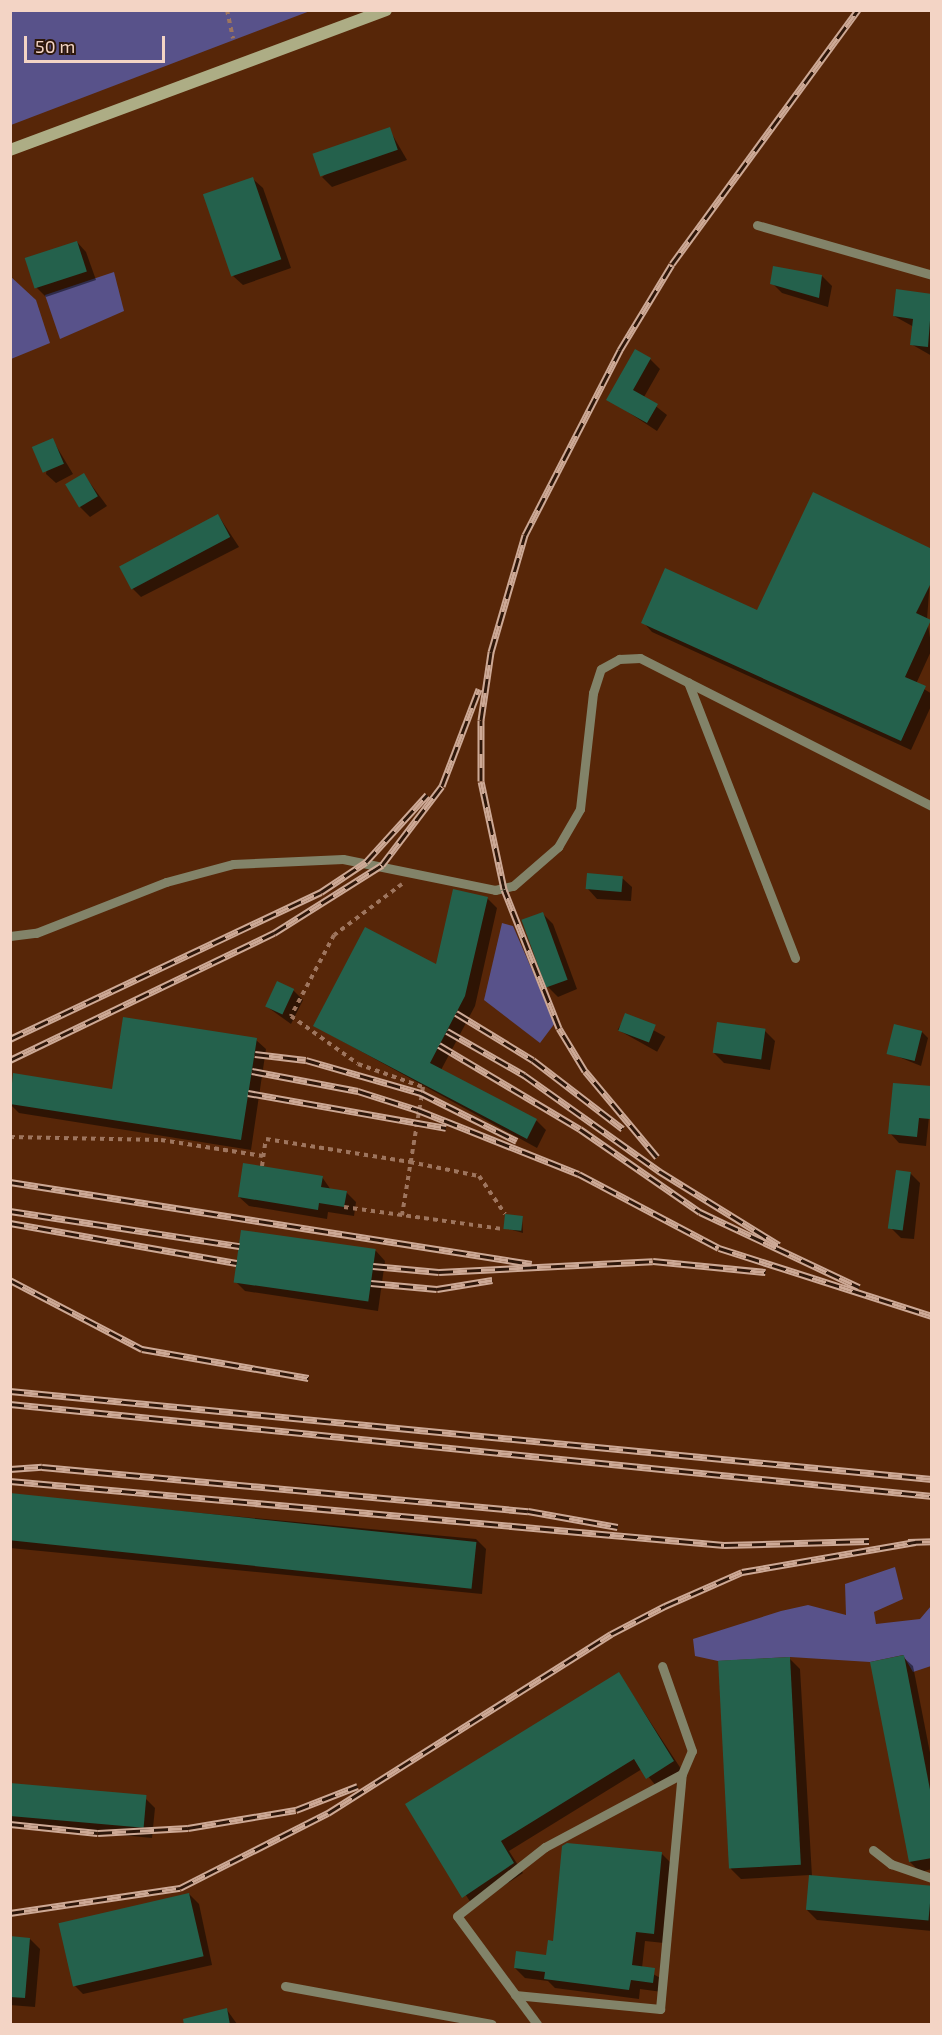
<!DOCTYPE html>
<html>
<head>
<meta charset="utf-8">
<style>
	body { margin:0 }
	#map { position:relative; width:942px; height:2035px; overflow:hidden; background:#572608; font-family:"Exo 2",sans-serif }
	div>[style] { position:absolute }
	.green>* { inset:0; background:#58528a }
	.shadow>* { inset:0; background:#0007; transform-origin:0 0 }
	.building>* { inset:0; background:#24614c; transform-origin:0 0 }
	.path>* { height:4px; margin-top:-2px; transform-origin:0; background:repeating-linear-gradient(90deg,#9e755e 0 4.5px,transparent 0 9px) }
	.lane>* { height:9px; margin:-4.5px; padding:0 4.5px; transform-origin:4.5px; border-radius:4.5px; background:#828369 }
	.secondary>* { height:12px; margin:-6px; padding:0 6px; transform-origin:6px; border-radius:6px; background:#adad85 }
	.rail>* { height:7px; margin-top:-3.5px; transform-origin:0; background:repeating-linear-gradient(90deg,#2d170b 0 14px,#cda996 0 28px); box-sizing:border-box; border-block:2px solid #cda996 }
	span { translate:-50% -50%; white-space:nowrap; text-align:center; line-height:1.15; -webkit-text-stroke:4.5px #2d170b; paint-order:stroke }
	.frame { position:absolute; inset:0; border:12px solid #f3d4c5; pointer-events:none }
	.scale { position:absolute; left:24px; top:36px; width:141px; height:27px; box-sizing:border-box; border:3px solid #f3d4c5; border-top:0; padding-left:8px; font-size:18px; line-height:21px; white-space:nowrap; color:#f3d4c5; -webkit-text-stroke:4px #2d170b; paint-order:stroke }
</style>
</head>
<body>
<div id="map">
	<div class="green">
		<i style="clip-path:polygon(11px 10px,310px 10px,310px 11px,11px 125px)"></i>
		<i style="clip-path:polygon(114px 272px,124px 311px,60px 339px,45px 295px)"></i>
		<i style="clip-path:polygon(10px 276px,36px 300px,50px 343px,11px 359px)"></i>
		<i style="clip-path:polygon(502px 923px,513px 926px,555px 1023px,540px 1043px,484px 1000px)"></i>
		<i style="clip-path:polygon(895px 1567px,903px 1599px,874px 1612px,876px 1624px,920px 1619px,931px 1606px,931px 1666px,913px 1672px,903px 1655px,870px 1662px,790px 1657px,718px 1661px,695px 1656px,693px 1639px,781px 1611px,808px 1605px,846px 1615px,845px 1584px)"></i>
	</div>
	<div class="shadow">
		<i style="clip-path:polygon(389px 129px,407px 160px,332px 187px,322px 177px)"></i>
		<i style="clip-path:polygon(253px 179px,263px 188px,291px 268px,243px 285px,233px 276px)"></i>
		<i style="clip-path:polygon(77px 242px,86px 252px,96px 280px,46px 297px,36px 287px)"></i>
		<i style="clip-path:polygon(822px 276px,832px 286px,828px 307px,782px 293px,772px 283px)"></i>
		<i style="clip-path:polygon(932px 296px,932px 356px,911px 344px,914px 327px,894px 316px)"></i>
		<i style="clip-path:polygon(650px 359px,660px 369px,644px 397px,667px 415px,657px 431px,608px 399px)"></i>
		<i style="clip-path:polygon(52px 439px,73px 474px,56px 483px,46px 474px)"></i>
		<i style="clip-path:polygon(84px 475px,107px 506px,90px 517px,80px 507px)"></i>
		<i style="clip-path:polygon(218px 515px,239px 547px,141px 597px,131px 587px)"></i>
		<i style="clip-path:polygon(932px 551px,927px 620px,932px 649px,916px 684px,932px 694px,932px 704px,911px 750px,652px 632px,643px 622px,758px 612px)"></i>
		<i style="clip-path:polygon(622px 878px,632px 887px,631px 901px,597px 899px,588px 889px)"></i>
		<i style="clip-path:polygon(487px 898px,497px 908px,475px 1006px,441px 1070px,537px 1121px,546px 1130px,537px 1148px,315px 1026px,437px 966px)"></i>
		<i style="clip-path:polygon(543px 914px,553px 924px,577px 989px,558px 997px,548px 987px)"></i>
		<i style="clip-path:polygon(293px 990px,303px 1000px,291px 1024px,266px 1006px)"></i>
		<i style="left:626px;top:1015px;width:45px;height:17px;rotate:29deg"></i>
		<i style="clip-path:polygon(765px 1031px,775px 1041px,770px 1070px,724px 1063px,714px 1053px)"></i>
		<i style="clip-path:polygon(922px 1032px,928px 1038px,921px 1066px,889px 1053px)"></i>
		<i style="clip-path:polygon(256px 1040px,266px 1049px,251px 1150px,19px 1113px,10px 1104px,14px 1075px,113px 1091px)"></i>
		<i style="clip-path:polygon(932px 1088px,926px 1146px,899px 1143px,890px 1133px)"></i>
		<i style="clip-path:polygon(910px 1173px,920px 1183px,914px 1239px,901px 1238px,891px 1228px)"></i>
		<i style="clip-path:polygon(322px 1177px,331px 1190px,346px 1192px,356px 1202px,354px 1216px,328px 1212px,327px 1219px,249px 1206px,239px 1197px)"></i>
		<i style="clip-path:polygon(522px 1218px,523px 1233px,505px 1228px)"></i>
		<i style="clip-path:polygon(376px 1251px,385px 1261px,378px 1311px,245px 1291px,235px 1281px)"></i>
		<i style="clip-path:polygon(10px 1495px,476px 1539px,486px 1549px,482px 1594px,10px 1548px)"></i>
		<i style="clip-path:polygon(903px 1657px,913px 1666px,932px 1763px,932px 1869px,920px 1872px,910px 1862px)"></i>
		<i style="clip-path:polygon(790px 1659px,800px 1669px,812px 1876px,932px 1888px,932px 1931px,817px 1920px,807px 1910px,810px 1875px,741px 1879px,731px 1869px)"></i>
		<i style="clip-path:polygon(619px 1674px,683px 1772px,657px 1787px,642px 1769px,509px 1851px,523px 1873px,473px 1906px,407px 1805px)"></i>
		<i style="clip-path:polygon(10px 1784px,145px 1798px,155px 1808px,152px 1838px,10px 1824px)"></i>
		<i style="clip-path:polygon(662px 1854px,671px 1863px,664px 1943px,645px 1941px,642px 1968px,664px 1980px,662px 1992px,640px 1989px,639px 1999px,555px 1988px,548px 1981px,525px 1978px,515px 1968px,547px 1957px,554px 1942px)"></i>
		<i style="clip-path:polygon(189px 1894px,199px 1904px,212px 1965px,83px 1994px,73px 1984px)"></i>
		<i style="clip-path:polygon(10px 1937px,30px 1939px,40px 1949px,35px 2007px,10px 2005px)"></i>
		<i style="clip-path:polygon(227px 2010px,237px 2024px,202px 2024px)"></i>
	</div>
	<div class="building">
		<i style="left:390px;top:127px;width:24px;height:82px;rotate:71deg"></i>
		<i style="left:253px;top:177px;width:87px;height:53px;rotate:71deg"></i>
		<i style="left:77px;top:241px;width:32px;height:55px;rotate:72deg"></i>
		<i style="clip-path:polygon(773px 266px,822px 275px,819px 298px,770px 284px)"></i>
		<i style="clip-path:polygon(896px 289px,932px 294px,928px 347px,910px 345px,913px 319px,893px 316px)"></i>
		<i style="clip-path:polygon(635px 349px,651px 358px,633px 390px,658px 404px,647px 423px,606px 400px)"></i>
		<i style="left:53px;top:438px;width:28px;height:23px;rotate:67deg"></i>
		<i style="left:84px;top:473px;width:27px;height:22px;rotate:59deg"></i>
		<i style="clip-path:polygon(813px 492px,932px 549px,932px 581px,916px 613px,931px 620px,905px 677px,926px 686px,901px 741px,641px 623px,665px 568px,757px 610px)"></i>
		<i style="left:218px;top:514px;width:26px;height:112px;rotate:62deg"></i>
		<i style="left:587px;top:873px;width:36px;height:16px;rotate:5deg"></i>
		<i style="clip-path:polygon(453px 889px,488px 897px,465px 996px,430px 1063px,537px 1119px,527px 1139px,313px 1026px,365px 927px,436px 964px)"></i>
		<i style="left:543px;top:912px;width:72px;height:23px;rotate:70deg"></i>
		<i style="left:277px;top:981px;width:19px;height:28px;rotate:25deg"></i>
		<i style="left:625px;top:1013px;width:33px;height:19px;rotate:21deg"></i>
		<i style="clip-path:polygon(123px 1017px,257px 1038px,241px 1140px,10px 1104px,13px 1073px,112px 1089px)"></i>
		<i style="left:717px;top:1022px;width:49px;height:31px;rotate:8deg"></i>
		<i style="left:894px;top:1024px;width:29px;height:31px;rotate:14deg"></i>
		<i style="clip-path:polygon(893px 1083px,932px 1086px,930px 1119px,919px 1118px,917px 1137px,888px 1134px)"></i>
		<i style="clip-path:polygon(243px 1163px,323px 1176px,321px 1187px,347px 1191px,344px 1207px,319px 1203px,318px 1210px,238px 1197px)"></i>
		<i style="left:896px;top:1170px;width:15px;height:59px;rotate:8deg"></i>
		<i style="left:505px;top:1214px;width:18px;height:15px;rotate:6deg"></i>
		<i style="left:241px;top:1230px;width:136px;height:53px;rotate:8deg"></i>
		<i style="left:10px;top:1493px;width:469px;height:47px;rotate:6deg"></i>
		<i style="clip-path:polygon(904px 1655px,932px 1800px,932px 1858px,909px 1862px,870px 1662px)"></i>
		<i style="left:790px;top:1657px;width:208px;height:72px;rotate:87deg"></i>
		<i style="clip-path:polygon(619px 1672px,674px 1761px,646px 1779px,634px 1759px,501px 1841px,514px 1863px,462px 1898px,405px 1804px)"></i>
		<i style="left:10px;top:1783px;width:137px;height:33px;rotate:5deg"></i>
		<i style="clip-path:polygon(567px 1843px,662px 1852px,654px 1934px,636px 1932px,632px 1965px,655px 1968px,653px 1983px,631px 1980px,629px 1990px,544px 1979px,545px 1972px,514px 1968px,516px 1951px,546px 1955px,548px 1940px,553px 1941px,562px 1846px)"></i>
		<i style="left:809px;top:1875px;width:123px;height:35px;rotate:5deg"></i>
		<i style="left:189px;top:1893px;width:65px;height:134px;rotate:77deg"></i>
		<i style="clip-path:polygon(10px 1936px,30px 1938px,25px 1998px,10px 1997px)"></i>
		<i style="clip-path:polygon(227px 2008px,230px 2025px,184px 2025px,183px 2019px)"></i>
	</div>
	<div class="path">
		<i style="left:227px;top:10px;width:29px;rotate:78deg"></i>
		<i style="left:402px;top:884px;width:85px;rotate:143.1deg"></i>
		<i style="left:334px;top:935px;width:92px;rotate:118deg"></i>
		<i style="left:291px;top:1016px;width:82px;rotate:35.6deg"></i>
		<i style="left:358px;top:1064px;width:69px;rotate:19.5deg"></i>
		<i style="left:423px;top:1087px;width:130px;rotate:99.3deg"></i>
		<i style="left:10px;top:1137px;width:151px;rotate:1.1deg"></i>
		<i style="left:161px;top:1140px;width:103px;rotate:8.9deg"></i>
		<i style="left:262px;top:1166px;width:27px;rotate:-82deg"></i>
		<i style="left:266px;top:1139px;width:146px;rotate:9.1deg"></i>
		<i style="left:410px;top:1162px;width:70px;rotate:11.5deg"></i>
		<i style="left:479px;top:1176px;width:46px;rotate:55.6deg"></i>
		<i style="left:344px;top:1207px;width:161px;rotate:7.9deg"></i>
	</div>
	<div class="lane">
		<i style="left:757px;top:225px;width:182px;rotate:15.9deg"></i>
		<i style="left:688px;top:682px;width:296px;rotate:68.8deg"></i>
		<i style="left:10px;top:936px;width:26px;rotate:-7deg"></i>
		<i style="left:36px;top:933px;width:140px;rotate:-21.4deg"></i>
		<i style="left:166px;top:882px;width:69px;rotate:-15deg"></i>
		<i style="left:233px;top:864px;width:110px;rotate:-2.6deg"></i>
		<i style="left:343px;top:859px;width:155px;rotate:11.5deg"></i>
		<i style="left:495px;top:890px;width:18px;rotate:-13deg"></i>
		<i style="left:513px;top:886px;width:60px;rotate:-40.9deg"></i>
		<i style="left:558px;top:847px;width:44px;rotate:-59.9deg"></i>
		<i style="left:580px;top:809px;width:117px;rotate:-83.6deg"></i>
		<i style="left:593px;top:693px;width:25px;rotate:-72deg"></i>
		<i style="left:601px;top:669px;width:21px;rotate:-29deg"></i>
		<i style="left:619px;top:659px;width:21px;rotate:-3deg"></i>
		<i style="left:640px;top:658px;width:327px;rotate:26.9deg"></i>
		<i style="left:873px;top:1850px;width:23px;rotate:38deg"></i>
		<i style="left:891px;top:1864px;width:43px;rotate:18.9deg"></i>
		<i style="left:285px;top:1986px;width:210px;rotate:10.4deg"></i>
		<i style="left:515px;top:1995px;width:146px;rotate:5.5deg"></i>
		<i style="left:660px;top:2009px;width:236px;rotate:-84.7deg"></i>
		<i style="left:682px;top:1774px;width:25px;rotate:-67deg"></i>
		<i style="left:692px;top:1751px;width:90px;rotate:-109.4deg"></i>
		<i style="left:537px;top:2024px;width:134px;rotate:-126.5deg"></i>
		<i style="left:457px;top:1916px;width:112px;rotate:-38.1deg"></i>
		<i style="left:545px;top:1847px;width:155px;rotate:-28.1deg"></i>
	</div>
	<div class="secondary">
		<i style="left:10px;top:150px;width:401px;rotate:-20.4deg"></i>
	</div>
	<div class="rail">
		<i style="left:456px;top:1013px;width:90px;rotate:31.4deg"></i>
		<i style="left:533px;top:1060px;width:113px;rotate:37.5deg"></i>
		<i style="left:447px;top:1031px;width:89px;rotate:29.7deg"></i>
		<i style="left:524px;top:1075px;width:166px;rotate:35.4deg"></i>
		<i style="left:659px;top:1171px;width:141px;rotate:31.7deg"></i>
		<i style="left:10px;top:1039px;width:344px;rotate:-25.3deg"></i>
		<i style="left:321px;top:892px;width:54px;rotate:-33.7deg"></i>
		<i style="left:366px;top:862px;width:91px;rotate:-47.7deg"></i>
		<i style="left:439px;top:1045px;width:164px;rotate:30.8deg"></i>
		<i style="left:580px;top:1129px;width:146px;rotate:34.7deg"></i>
		<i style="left:700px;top:1212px;width:176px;rotate:25.3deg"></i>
		<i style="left:255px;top:1054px;width:51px;rotate:6.7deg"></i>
		<i style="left:306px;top:1060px;width:120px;rotate:16deg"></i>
		<i style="left:421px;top:1093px;width:107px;rotate:26.6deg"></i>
		<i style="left:10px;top:1060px;width:293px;rotate:-25.7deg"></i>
		<i style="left:274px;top:933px;width:128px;rotate:-32.2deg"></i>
		<i style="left:382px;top:865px;width:99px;rotate:-52.8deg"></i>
		<i style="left:442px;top:786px;width:104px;rotate:-69.1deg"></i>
		<i style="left:252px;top:1071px;width:108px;rotate:10.7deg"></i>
		<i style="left:358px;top:1091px;width:63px;rotate:17.6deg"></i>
		<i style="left:418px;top:1110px;width:173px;rotate:21.7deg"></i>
		<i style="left:579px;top:1174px;width:158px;rotate:27.9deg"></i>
		<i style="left:719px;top:1248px;width:224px;rotate:17.7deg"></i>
		<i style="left:248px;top:1093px;width:201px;rotate:10deg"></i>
		<i style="left:657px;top:1157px;width:112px;rotate:-129.9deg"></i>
		<i style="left:585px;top:1071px;width:50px;rotate:-121.2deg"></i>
		<i style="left:559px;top:1028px;width:149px;rotate:-111.6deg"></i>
		<i style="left:504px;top:889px;width:110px;rotate:-102deg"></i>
		<i style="left:481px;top:781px;width:61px;rotate:-90deg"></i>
		<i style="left:481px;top:720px;width:69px;rotate:-81.6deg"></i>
		<i style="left:491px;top:652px;width:122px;rotate:-73.8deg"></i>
		<i style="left:525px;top:535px;width:208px;rotate:-62.8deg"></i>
		<i style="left:620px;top:350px;width:100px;rotate:-58.8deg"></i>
		<i style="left:672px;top:264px;width:315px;rotate:-53.8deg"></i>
		<i style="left:10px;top:1182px;width:528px;rotate:8.93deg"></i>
		<i style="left:10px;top:1211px;width:232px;rotate:8.7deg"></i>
		<i style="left:10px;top:1223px;width:230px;rotate:10deg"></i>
		<i style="left:373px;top:1266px;width:66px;rotate:5.2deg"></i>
		<i style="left:439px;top:1272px;width:214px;rotate:-2.9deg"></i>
		<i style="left:653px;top:1261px;width:113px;rotate:5.6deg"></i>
		<i style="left:10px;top:1280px;width:149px;rotate:27.6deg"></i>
		<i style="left:142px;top:1349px;width:169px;rotate:9.9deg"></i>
		<i style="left:371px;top:1283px;width:66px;rotate:5.2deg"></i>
		<i style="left:437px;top:1289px;width:56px;rotate:-9.3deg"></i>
		<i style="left:10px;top:1391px;width:926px;rotate:5.45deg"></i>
		<i style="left:10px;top:1404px;width:927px;rotate:5.7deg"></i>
		<i style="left:10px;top:1469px;width:32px;rotate:-4deg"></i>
		<i style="left:42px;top:1467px;width:488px;rotate:5.2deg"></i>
		<i style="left:528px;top:1511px;width:91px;rotate:10.1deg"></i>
		<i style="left:10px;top:1481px;width:717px;rotate:5.12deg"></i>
		<i style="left:724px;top:1545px;width:145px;rotate:-1.6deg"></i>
		<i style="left:908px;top:1542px;width:24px;rotate:-2deg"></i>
		<i style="left:10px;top:1824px;width:88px;rotate:5.8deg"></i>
		<i style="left:98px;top:1833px;width:90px;rotate:-3.2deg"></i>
		<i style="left:188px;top:1828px;width:109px;rotate:-9.5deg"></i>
		<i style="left:296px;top:1810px;width:66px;rotate:-21.2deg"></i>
		<i style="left:10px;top:1913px;width:172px;rotate:-8.4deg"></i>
		<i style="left:180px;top:1888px;width:166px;rotate:-26.9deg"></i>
		<i style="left:328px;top:1813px;width:335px;rotate:-32.3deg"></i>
		<i style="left:611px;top:1634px;width:61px;rotate:-27.4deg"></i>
		<i style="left:665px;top:1606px;width:84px;rotate:-23.8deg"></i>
		<i style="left:742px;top:1572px;width:176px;rotate:-9.8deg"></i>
	</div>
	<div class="frame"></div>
	<div class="scale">50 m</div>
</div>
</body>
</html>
